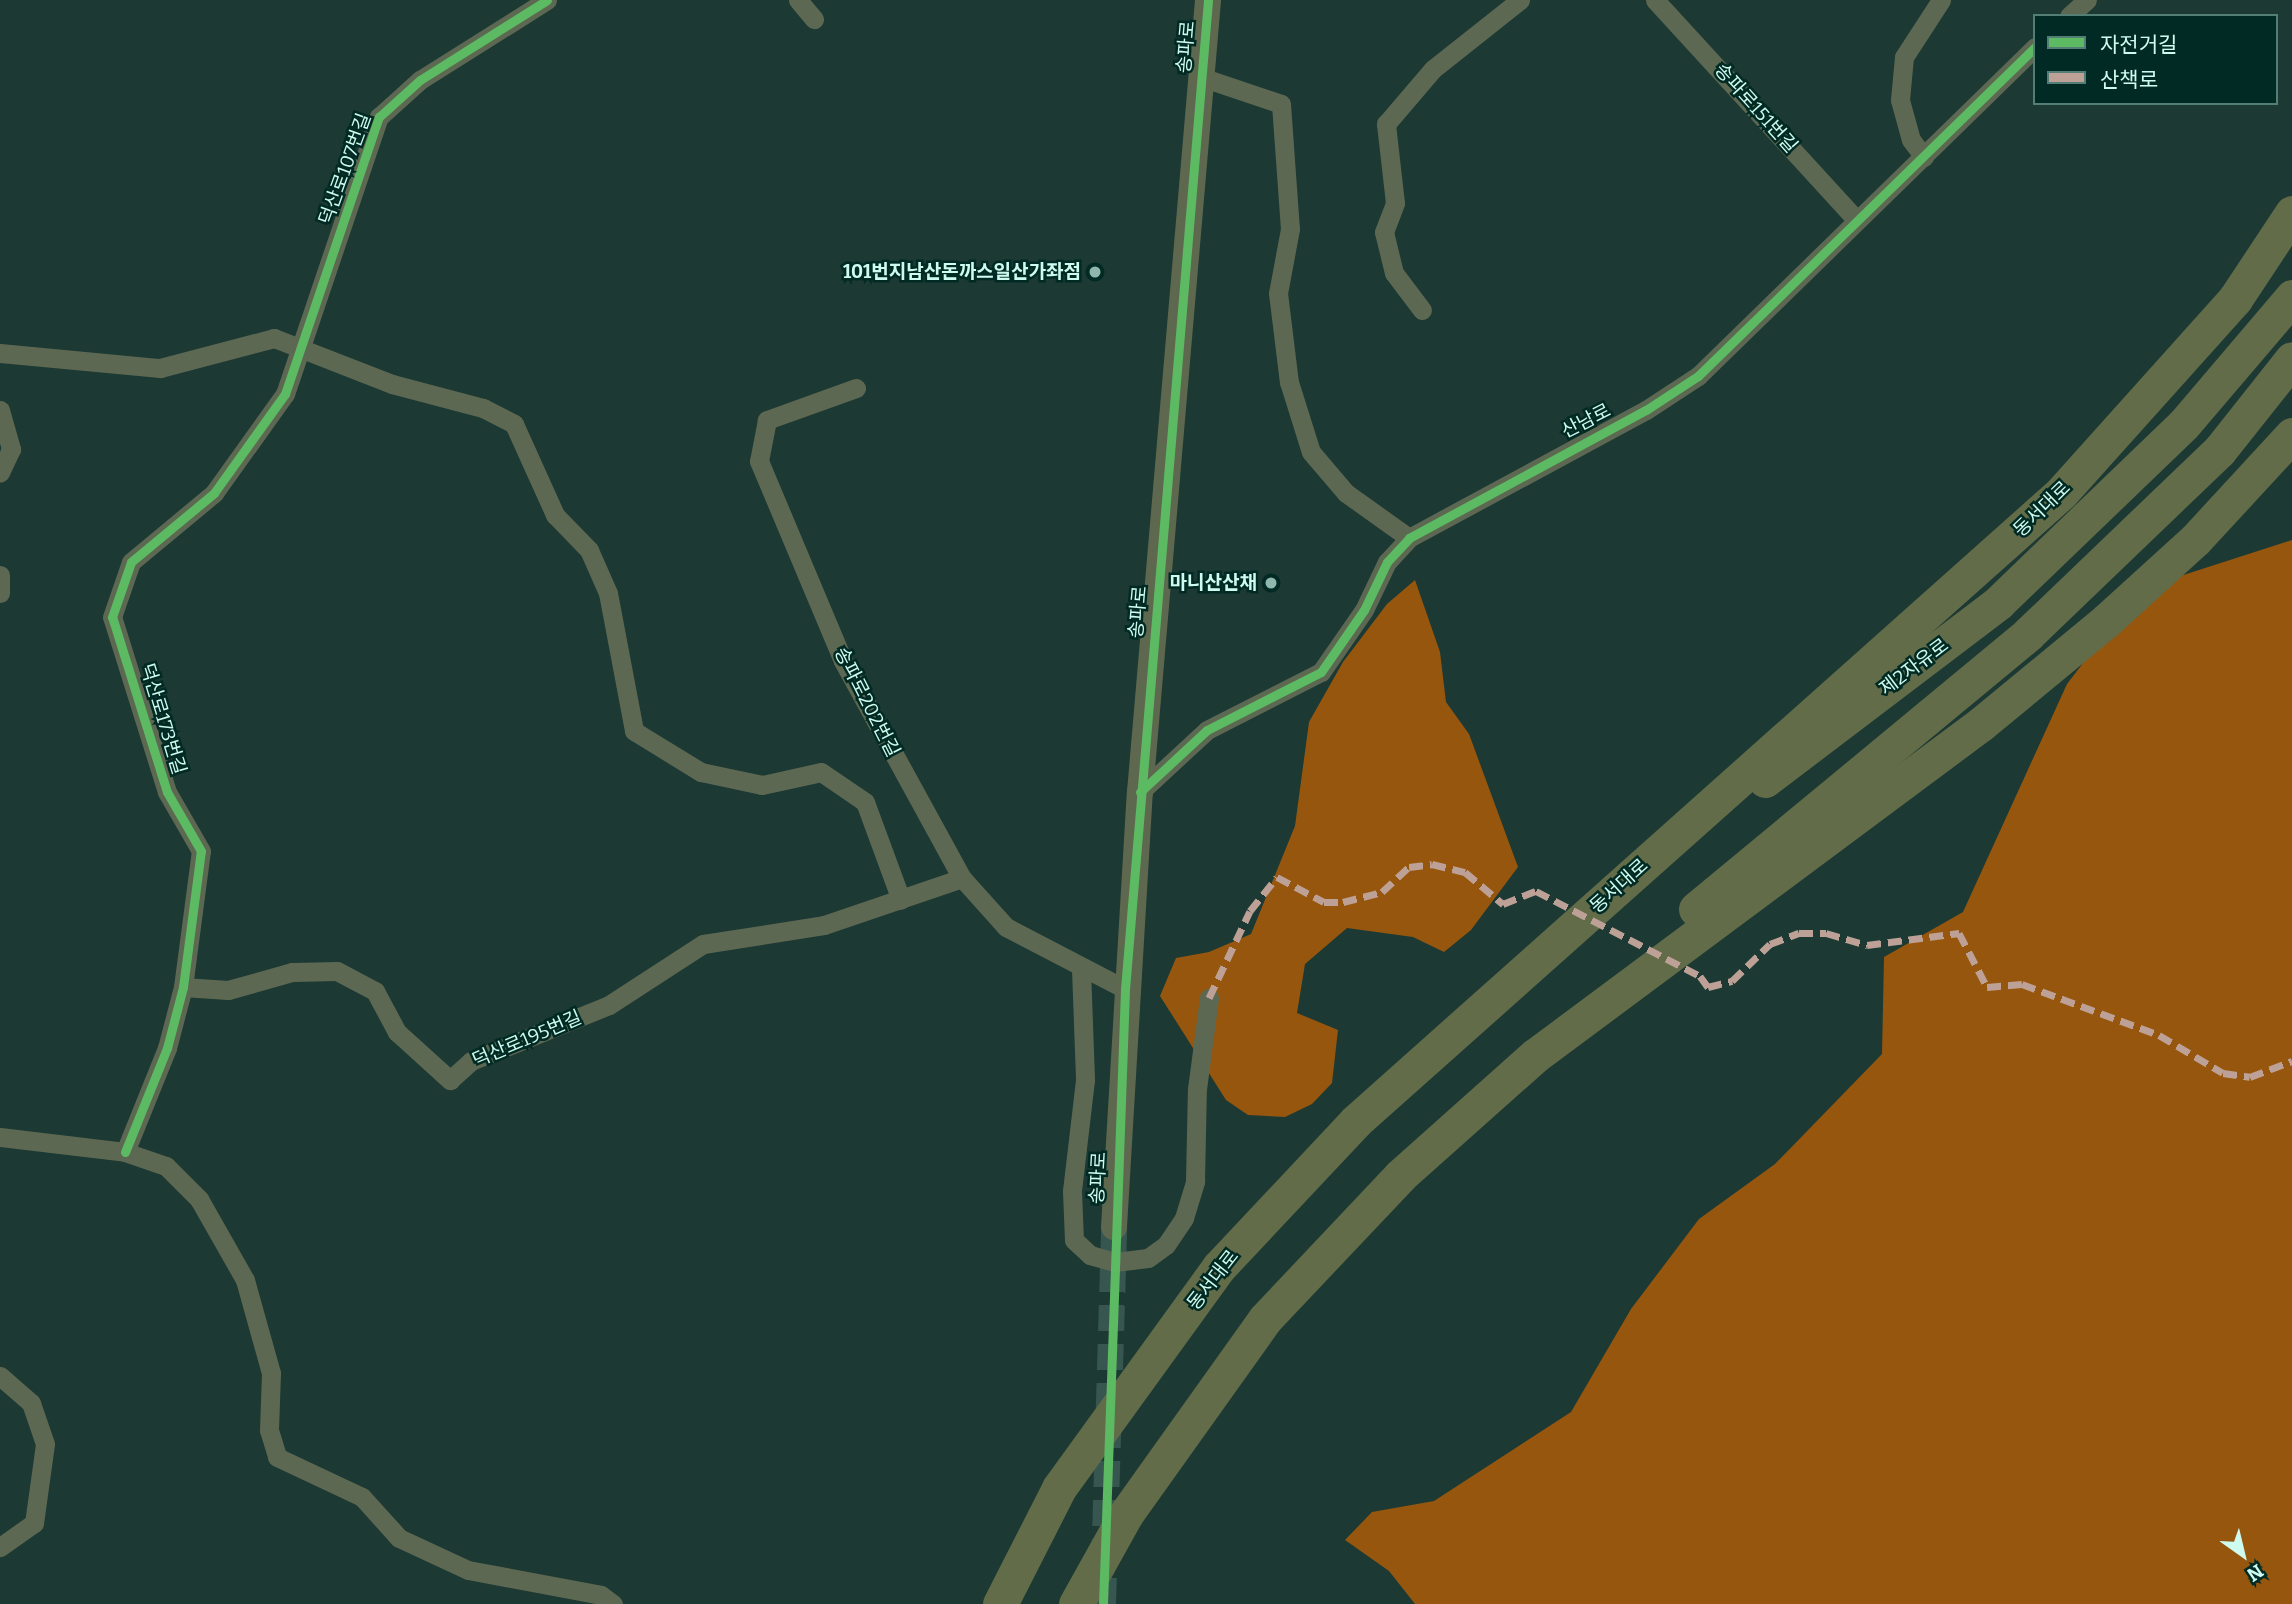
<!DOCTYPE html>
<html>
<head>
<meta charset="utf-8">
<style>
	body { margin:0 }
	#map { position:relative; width:2292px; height:1604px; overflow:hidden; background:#1c3934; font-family:Bitter,"Noto Sans KR",serif }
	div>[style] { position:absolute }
	.forest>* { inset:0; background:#96560d }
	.secondary-tunnel>* { height:26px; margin-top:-13px; transform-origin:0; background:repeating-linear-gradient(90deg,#375650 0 26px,transparent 0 39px) }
	.street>* { height:19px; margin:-9.5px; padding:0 9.5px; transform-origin:9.5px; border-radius:9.5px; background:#5d6852 }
	.secondary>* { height:26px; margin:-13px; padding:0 13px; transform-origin:13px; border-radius:13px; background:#5e684f }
	.highway>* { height:35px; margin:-17.5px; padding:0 17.5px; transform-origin:17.5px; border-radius:17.5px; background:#626c49 }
	.quiet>* { height:7px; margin-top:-3.5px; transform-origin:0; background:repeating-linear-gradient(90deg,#bda197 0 14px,transparent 0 21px) }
	.cycleway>* { height:9px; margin:-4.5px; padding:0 4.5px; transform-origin:4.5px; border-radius:4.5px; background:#5cba63 }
	.dots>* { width:19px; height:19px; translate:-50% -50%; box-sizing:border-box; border:4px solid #002a23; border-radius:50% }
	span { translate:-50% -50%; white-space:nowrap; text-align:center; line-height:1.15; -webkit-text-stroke:5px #002a23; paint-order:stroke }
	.street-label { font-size:19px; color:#cefbef }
	.poi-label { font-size:19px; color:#cefbef; font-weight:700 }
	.right { translate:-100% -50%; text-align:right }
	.legend { position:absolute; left:2033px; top:14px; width:245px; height:91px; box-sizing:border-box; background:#002a23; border:2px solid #527e75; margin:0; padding:9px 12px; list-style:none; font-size:21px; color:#cefbef }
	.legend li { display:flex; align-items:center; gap:14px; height:35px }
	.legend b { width:35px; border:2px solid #527e75 }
	.north { position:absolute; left:2208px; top:1520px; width:70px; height:70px; -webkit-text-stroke:5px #002a23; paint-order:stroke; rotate:146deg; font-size:19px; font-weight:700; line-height:28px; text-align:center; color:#cefbef }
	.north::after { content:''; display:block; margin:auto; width:24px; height:32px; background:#cefbef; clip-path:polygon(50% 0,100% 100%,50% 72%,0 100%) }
</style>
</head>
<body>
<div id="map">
	<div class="forest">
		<i style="clip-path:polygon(2292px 540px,2292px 1604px,1415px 1604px,1389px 1571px,1345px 1540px,1372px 1512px,1434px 1501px,1571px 1412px,1631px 1309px,1699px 1219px,1775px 1164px,1882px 1054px,1884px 957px,1963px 912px,2067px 684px,2140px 589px)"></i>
		<i style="clip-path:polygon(1415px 580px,1440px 652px,1446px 702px,1469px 734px,1518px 867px,1471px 930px,1444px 952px,1413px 937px,1347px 928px,1305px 964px,1297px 1013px,1338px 1030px,1332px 1083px,1312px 1104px,1285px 1117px,1248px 1115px,1226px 1100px,1160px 996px,1176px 958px,1209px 952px,1251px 934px,1295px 826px,1309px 722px,1343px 662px,1387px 604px)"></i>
	</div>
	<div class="secondary-tunnel">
		<i style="left:1103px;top:1604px;width:377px;rotate:-88.3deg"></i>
	</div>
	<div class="street">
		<i style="left:798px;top:0;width:25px;rotate:50deg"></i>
		<i style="left:1655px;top:0;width:296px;rotate:47.5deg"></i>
		<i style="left:2069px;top:16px;width:24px;rotate:-42deg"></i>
		<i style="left:1201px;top:77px;width:84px;rotate:18.6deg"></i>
		<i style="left:1281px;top:104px;width:125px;rotate:85.9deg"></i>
		<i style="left:1290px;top:229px;width:65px;rotate:100.6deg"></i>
		<i style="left:1278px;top:293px;width:90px;rotate:83deg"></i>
		<i style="left:1289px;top:382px;width:73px;rotate:72.6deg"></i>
		<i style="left:1311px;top:452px;width:54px;rotate:49.5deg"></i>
		<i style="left:1346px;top:493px;width:77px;rotate:35.5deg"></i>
		<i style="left:1924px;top:157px;width:21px;rotate:-127deg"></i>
		<i style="left:1911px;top:140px;width:41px;rotate:-105.4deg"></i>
		<i style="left:1900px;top:100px;width:43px;rotate:-84.7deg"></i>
		<i style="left:1904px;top:57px;width:68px;rotate:-57deg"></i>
		<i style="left:1422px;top:310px;width:46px;rotate:-127.1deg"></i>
		<i style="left:1394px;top:273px;width:42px;rotate:-103.7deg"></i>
		<i style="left:1384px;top:232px;width:31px;rotate:-69deg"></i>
		<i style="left:1395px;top:203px;width:80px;rotate:-96.5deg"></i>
		<i style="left:1386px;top:124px;width:72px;rotate:-49.5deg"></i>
		<i style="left:1433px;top:69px;width:111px;rotate:-38.4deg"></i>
		<i style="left:0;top:353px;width:161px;rotate:5.4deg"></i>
		<i style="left:160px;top:368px;width:118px;rotate:-14.7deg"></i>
		<i style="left:274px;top:338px;width:127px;rotate:21.3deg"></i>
		<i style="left:392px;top:384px;width:94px;rotate:14.8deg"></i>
		<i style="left:483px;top:408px;width:35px;rotate:27deg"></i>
		<i style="left:514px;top:424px;width:100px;rotate:65.7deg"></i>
		<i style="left:555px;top:515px;width:49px;rotate:45.8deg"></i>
		<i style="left:589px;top:550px;width:47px;rotate:66.2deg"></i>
		<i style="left:608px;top:593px;width:140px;rotate:79.3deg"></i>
		<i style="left:634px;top:731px;width:79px;rotate:31.5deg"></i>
		<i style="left:701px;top:772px;width:62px;rotate:12deg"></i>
		<i style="left:762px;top:785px;width:60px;rotate:-12.4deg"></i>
		<i style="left:821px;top:772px;width:53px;rotate:34.3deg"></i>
		<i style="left:865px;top:802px;width:104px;rotate:69.8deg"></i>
		<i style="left:856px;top:388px;width:95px;rotate:160.2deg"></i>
		<i style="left:767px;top:420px;width:42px;rotate:101deg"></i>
		<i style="left:759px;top:461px;width:217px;rotate:67.2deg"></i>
		<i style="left:843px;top:661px;width:247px;rotate:61.3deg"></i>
		<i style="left:962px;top:878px;width:66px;rotate:48.1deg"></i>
		<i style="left:1006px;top:927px;width:134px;rotate:27.5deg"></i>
		<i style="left:0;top:410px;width:41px;rotate:74.2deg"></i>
		<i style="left:11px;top:449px;width:26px;rotate:115deg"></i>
		<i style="left:0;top:575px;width:18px;rotate:90deg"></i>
		<i style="left:1140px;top:792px;width:91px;rotate:-42.8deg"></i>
		<i style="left:1207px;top:730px;width:128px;rotate:-27deg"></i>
		<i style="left:1321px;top:672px;width:75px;rotate:-55.3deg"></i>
		<i style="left:1364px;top:610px;width:53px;rotate:-64.4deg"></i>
		<i style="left:1387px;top:562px;width:33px;rotate:-47deg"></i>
		<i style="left:1409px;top:538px;width:269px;rotate:-28.4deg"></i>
		<i style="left:1646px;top:410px;width:62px;rotate:-33.2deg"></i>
		<i style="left:1698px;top:376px;width:471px;rotate:-44.3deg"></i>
		<i style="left:1081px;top:969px;width:111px;rotate:87.9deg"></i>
		<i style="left:1085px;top:1080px;width:112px;rotate:96.7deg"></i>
		<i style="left:1072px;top:1191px;width:49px;rotate:87.7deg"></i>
		<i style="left:1074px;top:1240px;width:22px;rotate:43deg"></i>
		<i style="left:1090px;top:1255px;width:26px;rotate:16deg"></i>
		<i style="left:1115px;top:1262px;width:33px;rotate:-7deg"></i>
		<i style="left:1148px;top:1258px;width:22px;rotate:-36deg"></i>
		<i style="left:1166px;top:1245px;width:32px;rotate:-56deg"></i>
		<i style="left:1184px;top:1218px;width:39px;rotate:-73deg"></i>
		<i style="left:1195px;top:1181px;width:92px;rotate:-88.8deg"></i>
		<i style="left:1197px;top:1089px;width:92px;rotate:-82.5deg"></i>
		<i style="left:183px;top:987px;width:45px;rotate:3.8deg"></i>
		<i style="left:228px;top:990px;width:66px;rotate:-15.7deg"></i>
		<i style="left:292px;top:972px;width:45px;rotate:-1.3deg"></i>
		<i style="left:337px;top:971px;width:43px;rotate:27.8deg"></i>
		<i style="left:375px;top:991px;width:47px;rotate:61.8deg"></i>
		<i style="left:397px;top:1032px;width:72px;rotate:42.2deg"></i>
		<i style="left:450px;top:1080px;width:28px;rotate:-42deg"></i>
		<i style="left:471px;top:1061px;width:149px;rotate:-22.1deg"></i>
		<i style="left:609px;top:1005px;width:112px;rotate:-33deg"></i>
		<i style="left:703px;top:944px;width:122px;rotate:-8.9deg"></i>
		<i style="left:824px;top:925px;width:146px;rotate:-18.8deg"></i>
		<i style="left:0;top:1137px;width:126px;rotate:6.8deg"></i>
		<i style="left:125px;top:1152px;width:43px;rotate:18.9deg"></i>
		<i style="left:166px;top:1166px;width:47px;rotate:45deg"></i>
		<i style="left:199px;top:1199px;width:93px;rotate:60.4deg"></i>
		<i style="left:245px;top:1280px;width:97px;rotate:74.4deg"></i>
		<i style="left:271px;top:1373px;width:57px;rotate:92deg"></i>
		<i style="left:269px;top:1430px;width:28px;rotate:73deg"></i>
		<i style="left:277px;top:1457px;width:94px;rotate:25.2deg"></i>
		<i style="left:362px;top:1497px;width:55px;rotate:47.9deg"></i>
		<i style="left:399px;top:1538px;width:76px;rotate:24.9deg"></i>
		<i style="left:468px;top:1570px;width:135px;rotate:10.6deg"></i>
		<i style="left:601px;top:1595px;width:15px;rotate:37deg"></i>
		<i style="left:125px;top:1152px;width:112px;rotate:-68deg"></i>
		<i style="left:167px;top:1048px;width:63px;rotate:-75.3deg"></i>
		<i style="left:183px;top:987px;width:137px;rotate:-82.5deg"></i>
		<i style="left:201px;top:851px;width:68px;rotate:-120deg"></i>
		<i style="left:167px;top:792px;width:183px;rotate:-107.4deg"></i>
		<i style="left:112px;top:617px;width:58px;rotate:-70.9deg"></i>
		<i style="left:131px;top:562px;width:108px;rotate:-39.7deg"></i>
		<i style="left:214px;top:493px;width:122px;rotate:-54.4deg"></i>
		<i style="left:285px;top:394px;width:293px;rotate:-71.3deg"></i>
		<i style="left:379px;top:117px;width:55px;rotate:-42.1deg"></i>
		<i style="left:420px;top:80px;width:150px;rotate:-32.2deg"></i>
		<i style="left:0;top:1376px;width:41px;rotate:41.1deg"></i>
		<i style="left:31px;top:1403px;width:43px;rotate:71.1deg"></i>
		<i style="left:45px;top:1444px;width:80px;rotate:97.9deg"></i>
		<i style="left:34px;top:1523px;width:42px;rotate:144.8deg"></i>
	</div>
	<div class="secondary">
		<i style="left:1114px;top:1227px;width:436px;rotate:-86.6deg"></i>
		<i style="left:1140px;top:792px;width:795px;rotate:-85.09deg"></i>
	</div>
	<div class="highway">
		<i style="left:1765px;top:780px;width:293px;rotate:-37.2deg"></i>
		<i style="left:1998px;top:603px;width:258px;rotate:-43.9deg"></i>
		<i style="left:2184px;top:424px;width:167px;rotate:-49.6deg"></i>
		<i style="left:1696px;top:909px;width:431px;rotate:-39.6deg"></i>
		<i style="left:2028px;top:634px;width:265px;rotate:-43.8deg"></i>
		<i style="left:2219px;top:451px;width:117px;rotate:-51.6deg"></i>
		<i style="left:1000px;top:1604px;width:130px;rotate:-63deg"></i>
		<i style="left:1059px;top:1488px;width:273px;rotate:-54.1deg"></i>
		<i style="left:1219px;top:1267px;width:199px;rotate:-46.8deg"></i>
		<i style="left:1355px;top:1122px;width:946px;rotate:-41.7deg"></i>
		<i style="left:2061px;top:493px;width:261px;rotate:-48.1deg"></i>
		<i style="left:2235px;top:299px;width:103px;rotate:-56.5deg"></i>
		<i style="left:1076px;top:1604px;width:103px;rotate:-60.9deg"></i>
		<i style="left:1126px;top:1514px;width:239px;rotate:-54.5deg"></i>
		<i style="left:1265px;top:1319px;width:197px;rotate:-46.6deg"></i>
		<i style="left:1400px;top:1176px;width:182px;rotate:-41.7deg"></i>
		<i style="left:1536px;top:1055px;width:555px;rotate:-36.64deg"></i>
		<i style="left:1981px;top:724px;width:163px;rotate:-39.5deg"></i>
		<i style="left:2107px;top:620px;width:119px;rotate:-42.3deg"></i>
		<i style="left:2195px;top:540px;width:143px;rotate:-47.3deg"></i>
	</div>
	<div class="quiet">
		<i style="left:1209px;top:998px;width:96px;rotate:-64.8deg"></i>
		<i style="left:1250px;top:911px;width:43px;rotate:-51.5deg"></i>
		<i style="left:1277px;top:877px;width:53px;rotate:28deg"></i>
		<i style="left:1324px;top:902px;width:19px"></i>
		<i style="left:1343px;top:902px;width:40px;rotate:-14.4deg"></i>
		<i style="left:1382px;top:892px;width:37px;rotate:-43deg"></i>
		<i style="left:1409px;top:867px;width:23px;rotate:-7deg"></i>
		<i style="left:1432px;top:864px;width:34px;rotate:14deg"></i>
		<i style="left:1465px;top:872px;width:50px;rotate:40.1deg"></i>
		<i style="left:1503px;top:904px;width:35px;rotate:-22deg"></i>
		<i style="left:1536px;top:891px;width:185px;rotate:27.4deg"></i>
		<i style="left:1700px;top:976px;width:14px;rotate:54deg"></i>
		<i style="left:1708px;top:987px;width:25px;rotate:-14deg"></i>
		<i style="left:1732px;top:981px;width:53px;rotate:-44.2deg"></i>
		<i style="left:1770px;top:944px;width:31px;rotate:-21deg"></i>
		<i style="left:1799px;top:933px;width:27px"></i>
		<i style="left:1826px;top:933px;width:43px;rotate:16.3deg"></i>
		<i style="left:1867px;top:945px;width:93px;rotate:-7.4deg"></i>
		<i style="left:1959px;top:933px;width:61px;rotate:62.6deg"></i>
		<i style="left:1987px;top:987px;width:35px;rotate:-5deg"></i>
		<i style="left:2022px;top:984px;width:146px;rotate:20.4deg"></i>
		<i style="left:2159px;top:1035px;width:74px;rotate:30.7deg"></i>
		<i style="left:2223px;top:1073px;width:27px;rotate:8deg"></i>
		<i style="left:2250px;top:1077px;width:45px;rotate:-20.9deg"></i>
	</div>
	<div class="cycleway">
		<i style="left:1140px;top:792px;width:91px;rotate:-42.8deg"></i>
		<i style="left:1207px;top:730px;width:128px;rotate:-27deg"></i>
		<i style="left:1321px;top:672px;width:75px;rotate:-55.3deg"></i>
		<i style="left:1364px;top:610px;width:53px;rotate:-64.4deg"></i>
		<i style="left:1387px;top:562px;width:33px;rotate:-47deg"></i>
		<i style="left:1409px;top:538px;width:269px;rotate:-28.4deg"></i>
		<i style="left:1646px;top:410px;width:62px;rotate:-33.2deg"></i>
		<i style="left:1698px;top:376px;width:471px;rotate:-44.3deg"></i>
		<i style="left:125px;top:1152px;width:112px;rotate:-68deg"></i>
		<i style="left:167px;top:1048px;width:63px;rotate:-75.3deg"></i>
		<i style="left:183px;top:987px;width:137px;rotate:-82.5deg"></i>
		<i style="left:201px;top:851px;width:68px;rotate:-120deg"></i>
		<i style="left:167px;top:792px;width:183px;rotate:-107.4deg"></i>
		<i style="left:112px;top:617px;width:58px;rotate:-70.9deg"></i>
		<i style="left:131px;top:562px;width:108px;rotate:-39.7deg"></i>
		<i style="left:214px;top:493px;width:122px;rotate:-54.4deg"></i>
		<i style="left:285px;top:394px;width:293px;rotate:-71.3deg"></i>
		<i style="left:379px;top:117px;width:55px;rotate:-42.1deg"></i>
		<i style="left:420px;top:80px;width:150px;rotate:-32.2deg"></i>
		<i style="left:1103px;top:1604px;width:615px;rotate:-87.95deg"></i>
		<i style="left:1125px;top:989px;width:992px;rotate:-85.2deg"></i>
	</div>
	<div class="dots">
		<i style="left:1095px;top:272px;background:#90b7ae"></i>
		<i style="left:1271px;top:583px;background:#90b7ae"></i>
	</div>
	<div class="street-label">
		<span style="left:1186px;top:47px;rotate:-85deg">송파로</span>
		<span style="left:1756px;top:108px;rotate:48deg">송파로151번길</span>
		<span style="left:345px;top:169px;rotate:-70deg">덕산로107번길</span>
		<span style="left:1586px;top:421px;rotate:-27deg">산남로</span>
		<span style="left:2042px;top:509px;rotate:-44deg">동서대로</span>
		<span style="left:1138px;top:612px;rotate:-85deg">송파로</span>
		<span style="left:1914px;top:667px;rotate:-37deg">제2자유로</span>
		<span style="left:867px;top:702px;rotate:63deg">송파로202번길</span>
		<span style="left:163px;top:719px;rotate:73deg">덕산로173번길</span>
		<span style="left:1619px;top:886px;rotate:-42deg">동서대로</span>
		<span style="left:527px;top:1039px;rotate:-23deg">덕산로195번길</span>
		<span style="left:1098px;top:1178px;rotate:-87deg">송파로</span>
		<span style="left:1213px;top:1280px;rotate:-52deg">동서대로</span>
	</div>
	<div class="poi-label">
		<span class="right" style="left:1081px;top:272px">101번지남산돈까스일산가좌점</span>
		<span class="right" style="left:1257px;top:583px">마니산산채</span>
	</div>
	<ul class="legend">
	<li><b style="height:9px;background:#5cba63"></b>자전거길</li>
	<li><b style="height:9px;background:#bda197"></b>산책로</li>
	</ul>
	<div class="north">N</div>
</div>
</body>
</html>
